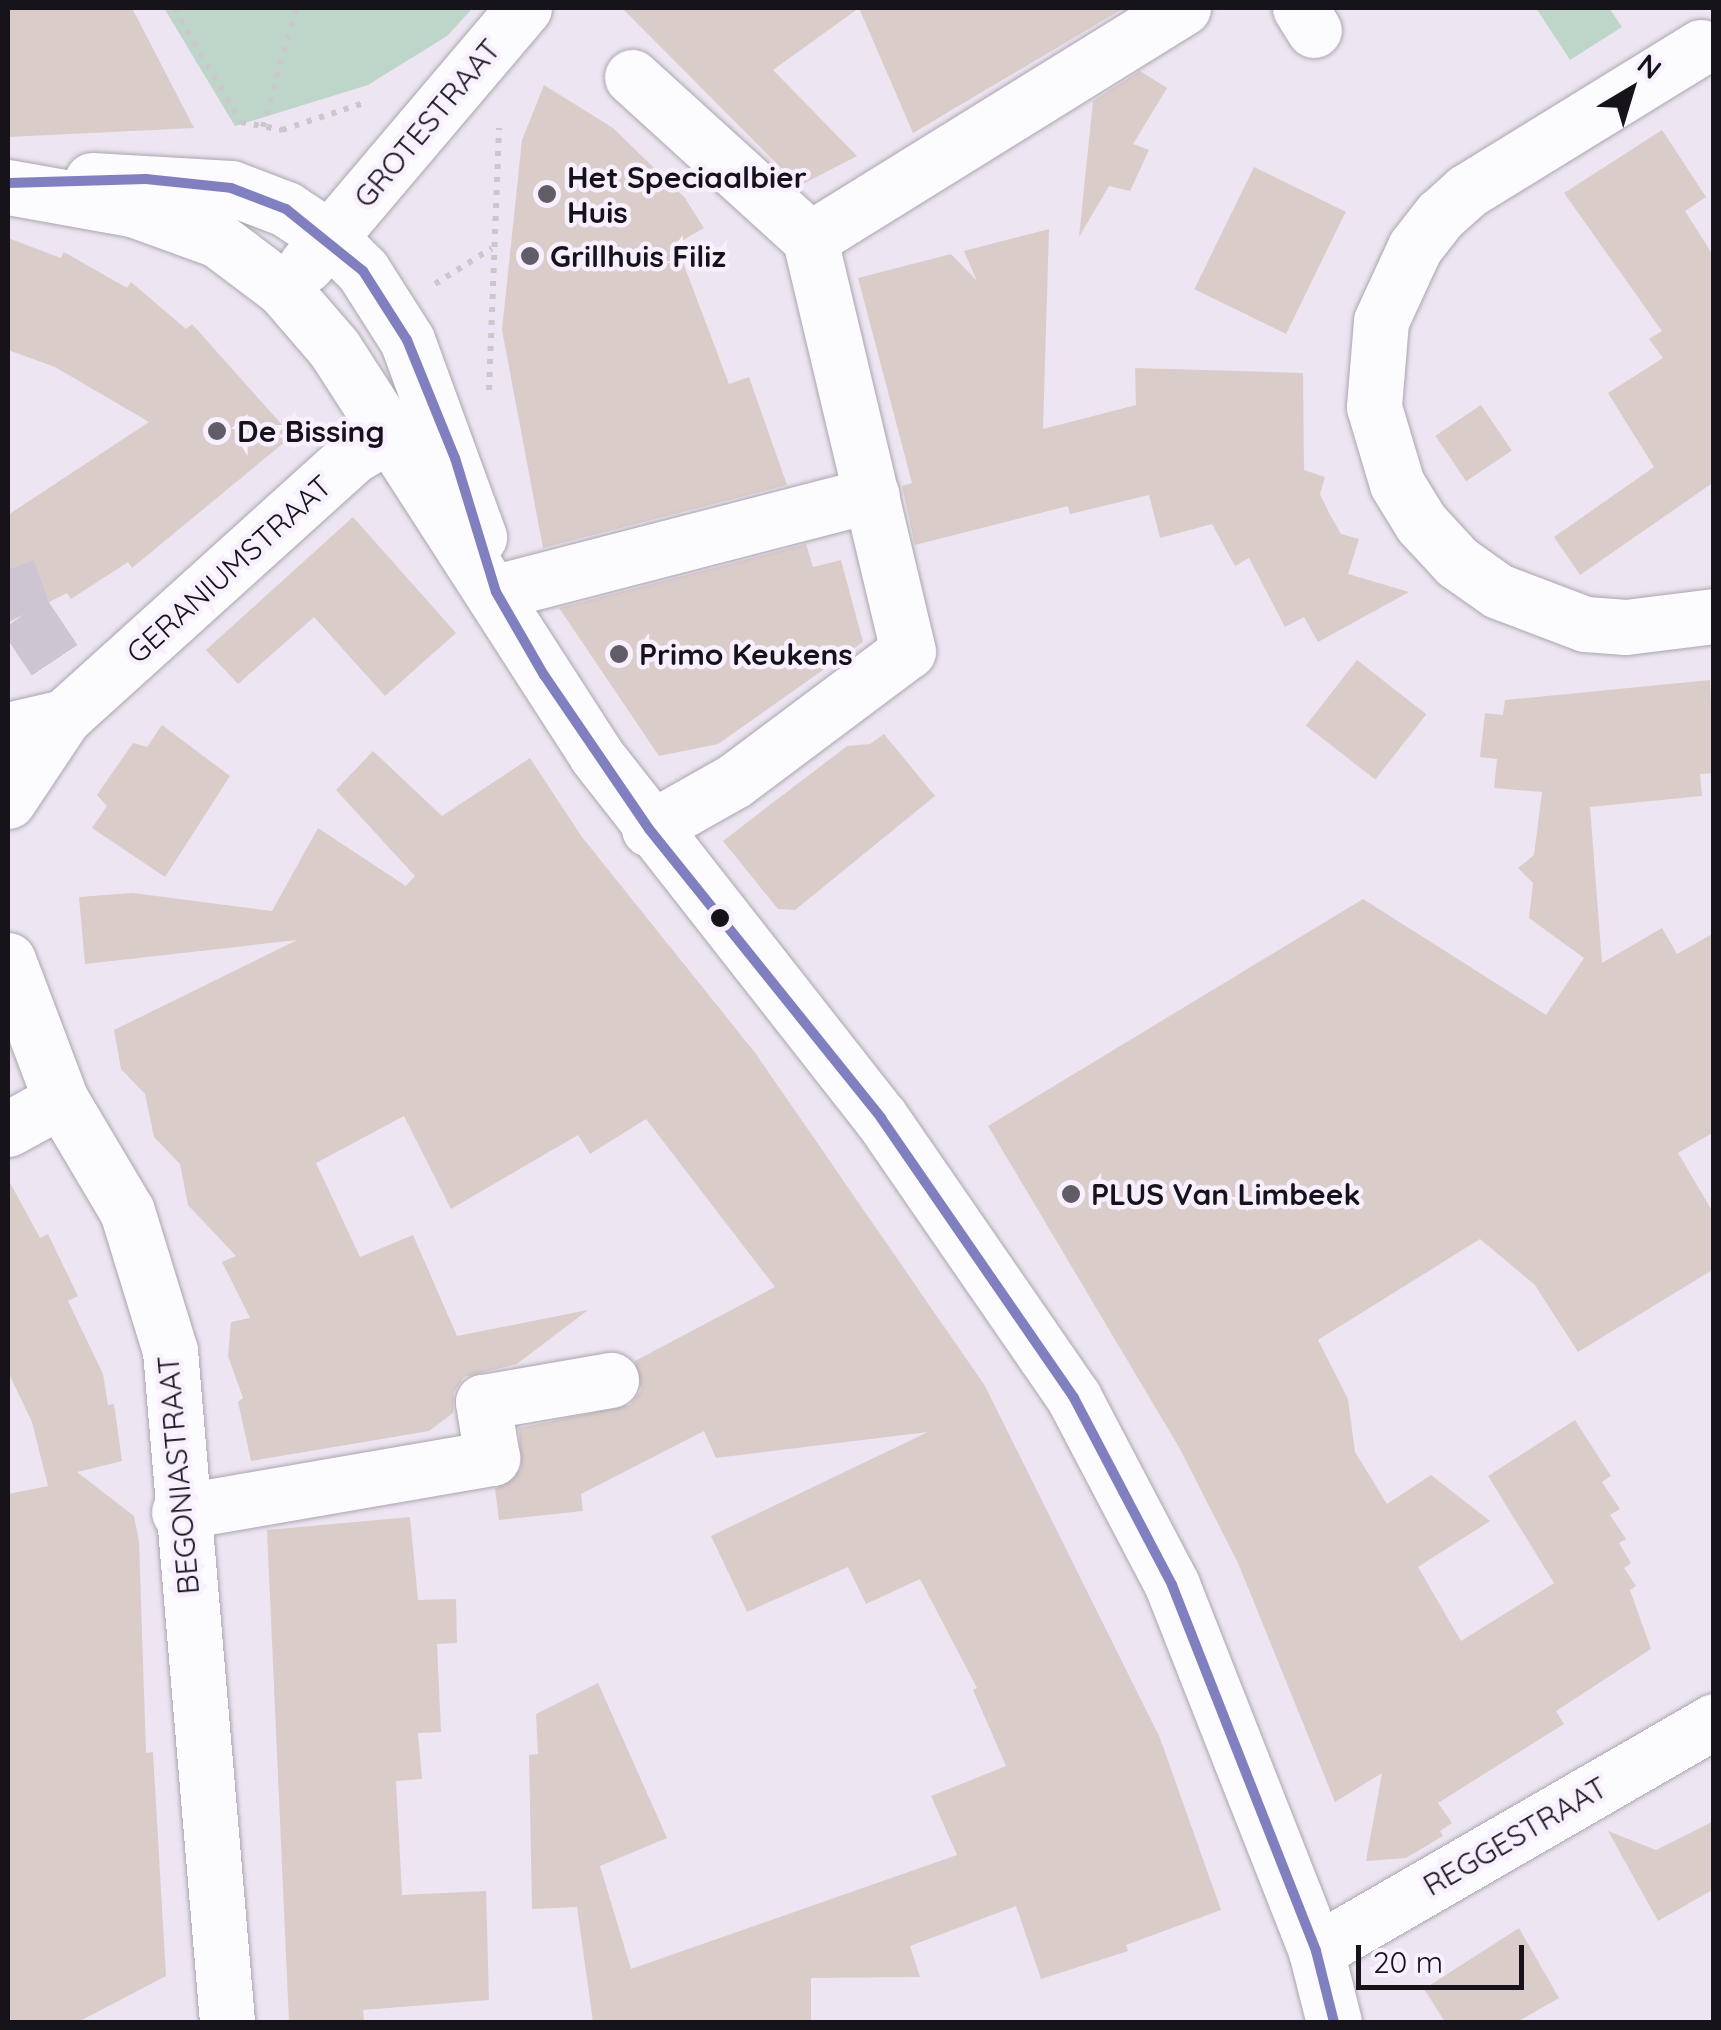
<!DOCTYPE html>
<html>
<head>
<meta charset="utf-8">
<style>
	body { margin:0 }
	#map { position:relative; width:1721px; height:2030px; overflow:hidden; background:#ede5f2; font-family:Quicksand,sans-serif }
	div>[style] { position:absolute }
	.green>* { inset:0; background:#bed6ca }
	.building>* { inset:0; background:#daccc9; transform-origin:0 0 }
	.minor-tunnel>* { height:55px; margin-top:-27.5px; transform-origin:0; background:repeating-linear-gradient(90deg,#cdc6d2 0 55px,transparent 0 83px) }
	.path>* { height:6px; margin-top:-3px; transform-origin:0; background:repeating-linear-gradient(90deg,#cbc8cc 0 5px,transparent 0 13px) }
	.roads { filter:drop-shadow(0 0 2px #aba5af) drop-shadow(0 0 2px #aba5af) }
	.minor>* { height:55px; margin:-27.5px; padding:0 27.5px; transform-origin:27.5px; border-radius:27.5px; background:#fcfbfd }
	.bus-1>* { height:10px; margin:-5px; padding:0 5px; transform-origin:5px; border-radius:5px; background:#8080c0 }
	.dots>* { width:28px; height:28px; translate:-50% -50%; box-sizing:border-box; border:5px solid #f8f0fe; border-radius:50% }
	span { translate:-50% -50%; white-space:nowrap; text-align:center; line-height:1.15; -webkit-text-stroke:9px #f8f0fe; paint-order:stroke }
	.street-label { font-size:30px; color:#17131a }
	.poi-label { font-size:30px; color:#17131a; font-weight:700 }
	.left { translate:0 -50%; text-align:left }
	.frame { position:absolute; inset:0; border:10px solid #17131a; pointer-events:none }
	.north { position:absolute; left:1581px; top:40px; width:100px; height:100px; -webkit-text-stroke:8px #f8f0fe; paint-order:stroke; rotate:38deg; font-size:28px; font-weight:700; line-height:40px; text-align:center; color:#17131a }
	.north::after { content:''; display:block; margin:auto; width:35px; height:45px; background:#17131a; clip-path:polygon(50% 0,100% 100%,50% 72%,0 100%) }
	.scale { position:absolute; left:1356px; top:1945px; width:168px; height:45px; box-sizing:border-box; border:5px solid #17131a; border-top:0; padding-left:12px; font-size:30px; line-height:35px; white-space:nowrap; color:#17131a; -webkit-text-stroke:8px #f8f0fe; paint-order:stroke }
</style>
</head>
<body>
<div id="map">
	<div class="green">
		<i style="clip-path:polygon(164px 8px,473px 8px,447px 36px,368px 85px,235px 126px)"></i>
		<i style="clip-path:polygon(1536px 8px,1609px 8px,1622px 27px,1570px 60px)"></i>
	</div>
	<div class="building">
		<i style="clip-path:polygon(8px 8px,132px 8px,194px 128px,8px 137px)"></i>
		<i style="clip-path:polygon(622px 8px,1124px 8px,913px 133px,859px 8px,773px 70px,857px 156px,799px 186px)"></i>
		<i style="clip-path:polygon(1140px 71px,1167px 88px,1133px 144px,1149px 150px,1130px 191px,1109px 186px,1079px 237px,1093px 101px)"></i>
		<i style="clip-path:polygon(544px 85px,613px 128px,685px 198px,704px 228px,676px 244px,729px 384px,749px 377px,787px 485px,543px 548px,502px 330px,522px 140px)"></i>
		<i style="clip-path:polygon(1662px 130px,1706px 197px,1685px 211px,1714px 257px,1714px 482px,1580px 575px,1554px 537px,1654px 467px,1608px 393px,1663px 358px,1649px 339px,1662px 331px,1564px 193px)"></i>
		<i style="left:1254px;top:167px;width:102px;height:136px;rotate:26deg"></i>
		<i style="clip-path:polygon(1049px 229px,1043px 429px,1136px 405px,1135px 368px,1303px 373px,1304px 470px,1325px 477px,1320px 494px,1329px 513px,1341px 534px,1359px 539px,1348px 574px,1409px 592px,1318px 642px,1304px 617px,1285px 627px,1249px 558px,1235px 566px,1212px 524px,1160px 538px,1149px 495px,1070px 514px,1068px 506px,915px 545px,902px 486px,912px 483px,858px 278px,951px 254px,977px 281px,964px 251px)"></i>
		<i style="clip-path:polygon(8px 238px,61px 258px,64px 252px,127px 288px,131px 282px,186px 329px,192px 324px,292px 436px,132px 568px,128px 562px,71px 599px,67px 593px,8px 623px,8px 515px,149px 422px,55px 367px,8px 350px)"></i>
		<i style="left:1481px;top:405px;width:55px;height:55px;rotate:56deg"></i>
		<i style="clip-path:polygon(353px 517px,456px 633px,385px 696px,314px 617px,238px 684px,206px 650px)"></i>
		<i style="clip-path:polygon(806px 544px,813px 567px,841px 560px,863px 642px,718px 744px,659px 756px,559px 608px)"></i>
		<i style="left:1357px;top:660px;width:88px;height:83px;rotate:38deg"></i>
		<i style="clip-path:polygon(1710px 680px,1714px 773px,1700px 774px,1702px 796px,1590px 807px,1602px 963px,1662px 928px,1677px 954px,1714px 933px,1714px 1132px,1678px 1153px,1714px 1214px,1714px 1269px,1578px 1352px,1535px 1285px,1480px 1239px,1318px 1340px,1348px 1399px,1355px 1452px,1387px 1504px,1431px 1475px,1490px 1521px,1418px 1567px,1461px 1641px,1554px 1583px,1488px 1476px,1575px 1420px,1611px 1476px,1602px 1482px,1620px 1509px,1610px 1515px,1626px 1539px,1619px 1543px,1631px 1563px,1624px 1568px,1636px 1586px,1630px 1590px,1651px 1649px,1556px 1711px,1564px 1724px,1438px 1803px,1452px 1823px,1440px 1831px,1443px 1836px,1406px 1858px,1366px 1861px,1382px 1773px,1335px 1802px,1238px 1563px,1180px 1449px,988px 1126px,1363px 899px,1546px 1015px,1584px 958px,1529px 918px,1533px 883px,1518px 868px,1534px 855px,1542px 792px,1494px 788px,1497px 759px,1480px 757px,1485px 713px,1503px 715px,1505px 700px)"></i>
		<i style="clip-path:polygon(162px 725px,230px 776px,165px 877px,92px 828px,107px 806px,97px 795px,133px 743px,147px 747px)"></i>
		<i style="clip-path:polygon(884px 734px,935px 796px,795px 910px,778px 909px,723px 841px,847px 746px,870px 744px)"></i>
		<i style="clip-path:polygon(373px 751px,442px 816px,530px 758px,582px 837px,756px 1054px,985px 1386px,1160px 1738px,1221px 1910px,1126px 1945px,1128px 1951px,1041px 1979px,1016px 1906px,910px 1946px,920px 1977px,811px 1978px,811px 2022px,593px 2022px,577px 1907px,532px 1909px,529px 1755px,538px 1754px,536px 1714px,598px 1683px,667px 1838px,600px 1866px,631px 1969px,957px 1855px,931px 1796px,1006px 1766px,973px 1690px,977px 1688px,920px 1579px,866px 1604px,848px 1567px,747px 1612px,711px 1536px,928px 1432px,716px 1458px,704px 1431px,581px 1494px,583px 1511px,499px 1520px,495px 1489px,521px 1468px,519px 1428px,630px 1405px,641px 1390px,635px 1361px,775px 1287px,646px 1119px,590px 1154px,578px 1135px,451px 1209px,404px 1116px,316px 1163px,360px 1257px,413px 1235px,457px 1336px,588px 1310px,517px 1364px,464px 1377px,454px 1392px,453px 1413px,429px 1431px,251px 1461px,238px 1402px,243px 1398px,228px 1356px,231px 1322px,250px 1318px,222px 1262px,236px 1256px,188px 1205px,180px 1164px,154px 1137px,145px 1094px,121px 1069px,114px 1030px,297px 940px,85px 964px,79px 897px,133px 893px,272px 911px,318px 828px,406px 886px,415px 876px,336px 790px)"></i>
		<i style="clip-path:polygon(8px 1179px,40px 1238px,48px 1234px,78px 1296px,68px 1301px,103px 1374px,108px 1405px,114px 1404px,122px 1461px,77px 1472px,134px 1516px,139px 1541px,146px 1753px,153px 1752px,166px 1976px,78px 2022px,8px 2022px,8px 1494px,48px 1486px,32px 1422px,8px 1372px)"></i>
		<i style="clip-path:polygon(410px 1517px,418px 1600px,456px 1599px,457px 1643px,437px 1644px,441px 1732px,418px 1733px,422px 1779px,396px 1781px,402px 1895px,486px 1891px,489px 2000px,363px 2010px,364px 2022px,289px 2022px,267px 1530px)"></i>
		<i style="clip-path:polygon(1714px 1821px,1714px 1889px,1658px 1921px,1608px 1831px,1656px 1850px)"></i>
		<i style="clip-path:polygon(1519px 1928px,1559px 1998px,1517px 2022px,1445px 2022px,1424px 1989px)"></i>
	</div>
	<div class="minor-tunnel">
		<i style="left:8px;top:569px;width:48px;rotate:70.4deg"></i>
		<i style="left:24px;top:614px;width:105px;rotate:56.3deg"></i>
	</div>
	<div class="path">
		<i style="left:174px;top:8px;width:132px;rotate:59.6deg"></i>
		<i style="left:241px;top:122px;width:42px;rotate:11deg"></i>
		<i style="left:282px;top:130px;width:89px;rotate:-18.2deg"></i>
		<i style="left:263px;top:127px;width:123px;rotate:-74.5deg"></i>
		<i style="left:435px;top:284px;width:67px;rotate:-32.3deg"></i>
		<i style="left:489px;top:390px;width:262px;rotate:-87.8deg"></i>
	</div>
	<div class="roads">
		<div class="minor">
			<i style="left:1300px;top:8px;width:26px;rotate:58deg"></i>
			<i style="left:1701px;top:47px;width:275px;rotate:148.4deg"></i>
			<i style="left:1467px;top:191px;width:36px;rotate:138deg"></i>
			<i style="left:1440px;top:215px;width:41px;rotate:128deg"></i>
			<i style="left:1415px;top:247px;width:81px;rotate:114.7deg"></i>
			<i style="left:1381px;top:321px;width:86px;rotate:94.7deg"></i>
			<i style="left:1374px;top:407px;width:80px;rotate:73.4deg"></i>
			<i style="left:1397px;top:484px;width:46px;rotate:58.4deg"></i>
			<i style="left:1421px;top:523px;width:53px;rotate:47.3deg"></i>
			<i style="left:1457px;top:562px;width:50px;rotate:35.3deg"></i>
			<i style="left:1498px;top:591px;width:93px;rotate:20.8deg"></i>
			<i style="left:1585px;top:624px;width:41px;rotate:4.2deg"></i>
			<i style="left:1626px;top:627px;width:89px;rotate:-7.1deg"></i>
			<i style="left:632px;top:77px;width:241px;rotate:42.3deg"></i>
			<i style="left:92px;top:180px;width:139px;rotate:3.3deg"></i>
			<i style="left:231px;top:188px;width:59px;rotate:20.9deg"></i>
			<i style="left:286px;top:209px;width:54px;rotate:33.7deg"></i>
			<i style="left:331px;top:239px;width:45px;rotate:45deg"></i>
			<i style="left:363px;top:271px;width:82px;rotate:57.5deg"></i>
			<i style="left:407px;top:340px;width:210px;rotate:69.9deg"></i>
			<i style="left:8px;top:187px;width:126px;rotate:10.1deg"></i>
			<i style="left:132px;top:209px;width:91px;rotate:19.8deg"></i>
			<i style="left:218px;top:240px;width:81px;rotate:37deg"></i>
			<i style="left:283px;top:289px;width:78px;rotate:49.2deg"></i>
			<i style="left:334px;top:348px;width:484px;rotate:57.2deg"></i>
			<i style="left:596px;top:755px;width:462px;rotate:51.9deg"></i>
			<i style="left:881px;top:1118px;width:340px;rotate:55.4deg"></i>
			<i style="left:1074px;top:1398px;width:211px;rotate:62.3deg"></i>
			<i style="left:1172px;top:1585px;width:393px;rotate:68.5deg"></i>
			<i style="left:1316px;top:1951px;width:73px;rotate:75.8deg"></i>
			<i style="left:306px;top:265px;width:337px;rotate:-49.7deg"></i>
			<i style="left:496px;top:592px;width:388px;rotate:-14.5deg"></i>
			<i style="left:8px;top:730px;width:57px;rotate:-13.1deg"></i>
			<i style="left:64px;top:717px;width:391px;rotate:-42.1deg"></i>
			<i style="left:354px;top:455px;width:40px;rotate:-29.7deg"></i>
			<i style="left:389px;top:435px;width:37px;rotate:19deg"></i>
			<i style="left:8px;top:801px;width:101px;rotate:-56.3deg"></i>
			<i style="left:649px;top:829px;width:98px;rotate:-29.5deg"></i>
			<i style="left:734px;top:781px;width:217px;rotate:-36.8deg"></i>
			<i style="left:908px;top:651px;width:423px;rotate:-103.4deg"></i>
			<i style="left:810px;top:239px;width:439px;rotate:-31.8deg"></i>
			<i style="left:8px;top:960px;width:150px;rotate:69.3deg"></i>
			<i style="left:61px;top:1100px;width:129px;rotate:59.3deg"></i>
			<i style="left:127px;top:1211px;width:146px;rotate:72.9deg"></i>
			<i style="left:170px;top:1351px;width:673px;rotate:85.14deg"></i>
			<i style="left:8px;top:1129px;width:60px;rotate:-28.7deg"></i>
			<i style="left:179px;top:1512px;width:318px;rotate:-9.8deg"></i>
			<i style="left:492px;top:1458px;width:57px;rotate:-99.1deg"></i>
			<i style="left:483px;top:1402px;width:130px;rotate:-9.8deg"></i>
			<i style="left:1316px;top:1951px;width:460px;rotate:-30deg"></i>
		</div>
	</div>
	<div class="bus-1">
		<i style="left:8px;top:183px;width:138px;rotate:-1.7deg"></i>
		<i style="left:146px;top:179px;width:85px;rotate:6deg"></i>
		<i style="left:231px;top:188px;width:59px;rotate:20.9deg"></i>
		<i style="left:286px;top:209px;width:99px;rotate:38.8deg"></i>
		<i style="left:363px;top:271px;width:82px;rotate:57.5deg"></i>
		<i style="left:407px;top:340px;width:127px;rotate:67.9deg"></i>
		<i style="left:455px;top:458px;width:140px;rotate:73deg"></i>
		<i style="left:496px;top:592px;width:96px;rotate:60deg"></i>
		<i style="left:544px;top:675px;width:186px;rotate:55.7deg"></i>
		<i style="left:649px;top:829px;width:371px;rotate:51.2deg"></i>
		<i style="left:881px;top:1118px;width:340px;rotate:55.4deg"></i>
		<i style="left:1074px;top:1398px;width:211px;rotate:62.3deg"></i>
		<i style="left:1172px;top:1585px;width:393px;rotate:68.5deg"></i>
		<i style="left:1316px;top:1951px;width:73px;rotate:75.8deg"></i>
	</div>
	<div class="dots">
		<i style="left:547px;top:194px;background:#625c66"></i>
		<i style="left:530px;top:256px;background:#625c66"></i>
		<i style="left:217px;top:431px;background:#625c66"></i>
		<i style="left:619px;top:654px;background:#625c66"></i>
		<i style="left:720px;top:918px;background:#17131a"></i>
		<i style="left:1071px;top:1194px;background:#625c66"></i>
	</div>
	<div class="street-label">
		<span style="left:427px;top:123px;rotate:-50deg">GROTESTRAAT</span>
		<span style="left:229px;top:569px;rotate:-42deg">GERANIUMSTRAAT</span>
		<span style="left:178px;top:1475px;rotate:-95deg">BEGONIASTRAAT</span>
		<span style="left:1515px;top:1836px;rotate:-30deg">REGGESTRAAT</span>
	</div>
	<div class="poi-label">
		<span class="left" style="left:567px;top:194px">Het Speciaalbier<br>Huis</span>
		<span class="left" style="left:550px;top:256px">Grillhuis Filiz</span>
		<span class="left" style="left:237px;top:431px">De Bissing</span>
		<span class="left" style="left:639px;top:654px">Primo Keukens</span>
		<span class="left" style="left:1091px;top:1194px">PLUS Van Limbeek</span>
	</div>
	<div class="frame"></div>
	<div class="north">N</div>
	<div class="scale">20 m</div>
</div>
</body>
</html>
